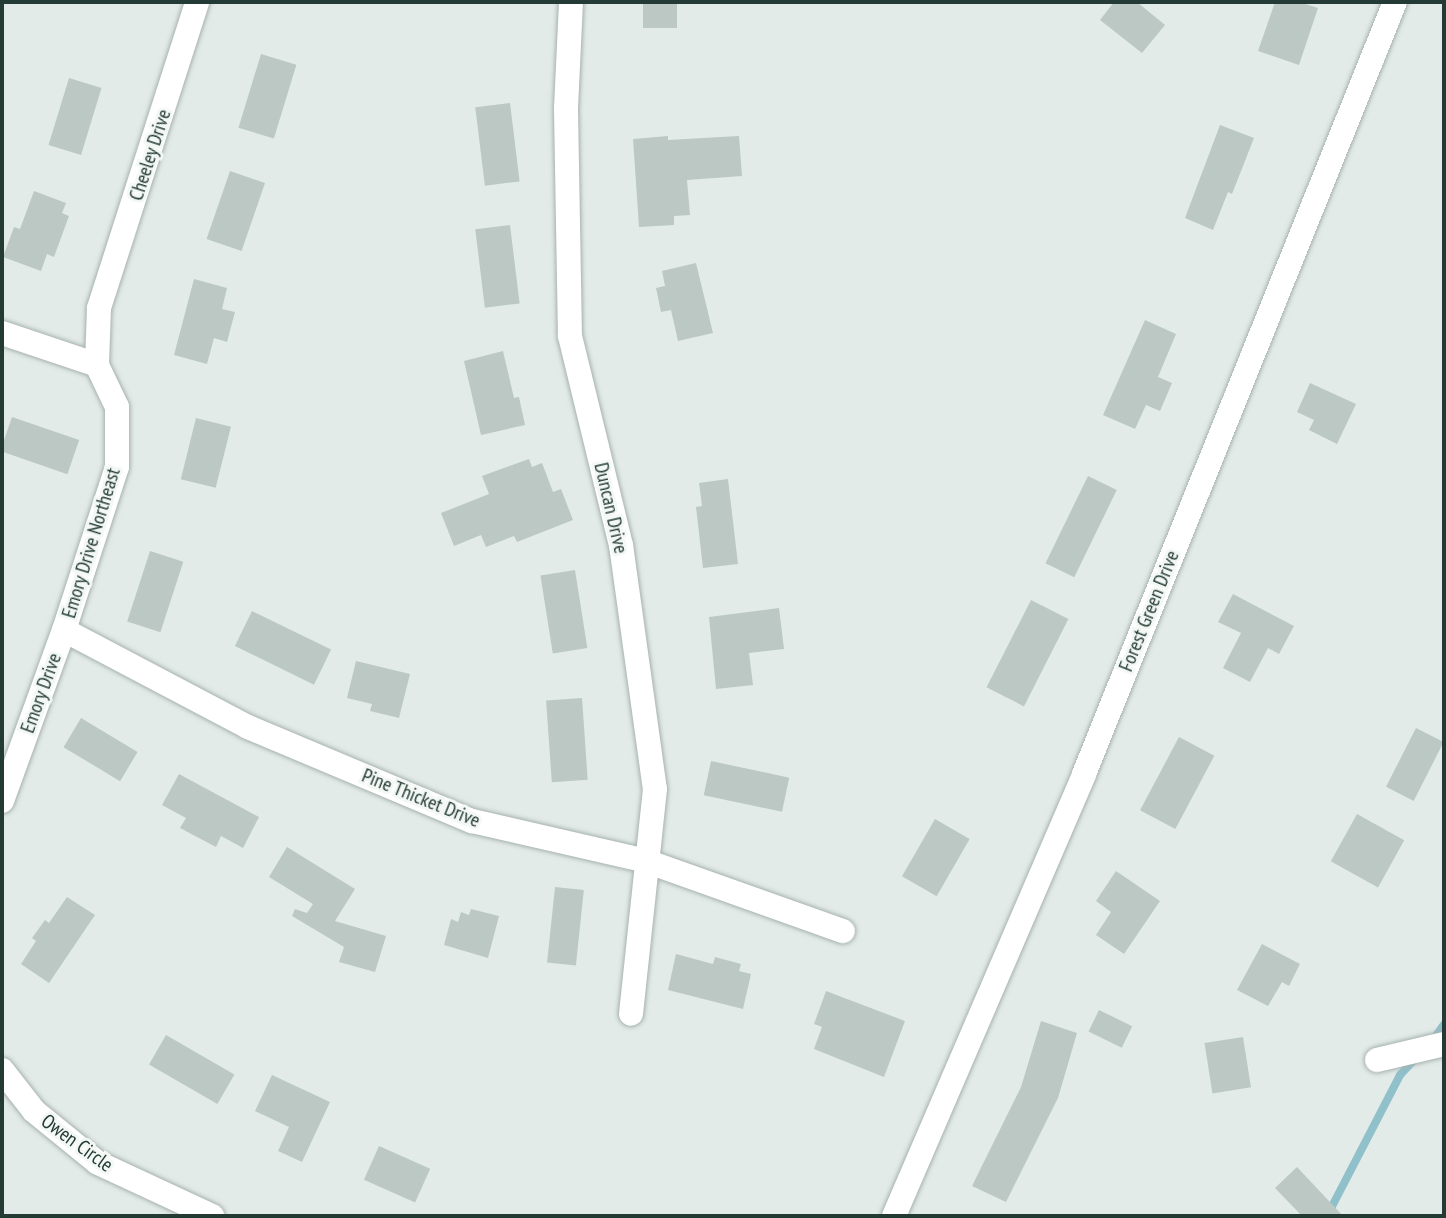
<!DOCTYPE html>
<html>
<head>
<meta charset="utf-8">
<style>
	body { margin:0 }
	#map { position:relative; width:1446px; height:1218px; overflow:hidden; background:#e3ebe8; font-family:"PT Sans Narrow",sans-serif }
	div>[style] { position:absolute }
	.stream>* { height:8px; margin:-4px; padding:0 4px; transform-origin:4px; border-radius:4px; background:#90c0ca }
	.building>* { inset:0; background:#bbc8c4; transform-origin:0 0 }
	.roads { filter:drop-shadow(0 0 2px #a6b2af) drop-shadow(0 0 2px #a6b2af) }
	.minor>* { height:24px; margin:-12px; padding:0 12px; transform-origin:12px; border-radius:12px; background:#fff }
	span { translate:-50% -50%; white-space:nowrap; text-align:center; line-height:1.15; -webkit-text-stroke:6px #f3f8f5; paint-order:stroke }
	.street-label { font-size:20px; color:#243a35 }
	.frame { position:absolute; inset:0; border:4px solid #243a35; pointer-events:none }
</style>
</head>
<body>
<div id="map">
	<div class="stream">
		<i style="left:1433px;top:1040px;width:19px;rotate:-55deg"></i>
		<i style="left:1327px;top:1216px;width:159px;rotate:-62.6deg"></i>
		<i style="left:1400px;top:1075px;width:22px;rotate:-47deg"></i>
	</div>
	<div class="building">
		<i style="left:643px;top:2px;width:34px;height:26px"></i>
		<i style="clip-path:polygon(1114px 2px,1137px 2px,1165px 25px,1142px 53px,1100px 20px)"></i>
		<i style="clip-path:polygon(1275px 2px,1299px 2px,1318px 8px,1299px 65px,1258px 51px)"></i>
		<i style="left:261px;top:54px;width:37px;height:77px;rotate:17deg"></i>
		<i style="left:69px;top:78px;width:34px;height:70px;rotate:17deg"></i>
		<i style="left:510px;top:103px;width:79px;height:35px;rotate:83deg"></i>
		<i style="clip-path:polygon(1220px 125px,1254px 138px,1232px 194px,1228px 192px,1213px 230px,1185px 218px)"></i>
		<i style="clip-path:polygon(668px 136px,668px 140px,739px 136px,742px 176px,687px 180px,690px 215px,674px 216px,674px 225px,639px 227px,633px 139px)"></i>
		<i style="left:230px;top:171px;width:37px;height:72px;rotate:19deg"></i>
		<i style="clip-path:polygon(34px 191px,66px 203px,62px 213px,69px 216px,54px 257px,47px 254px,41px 271px,3px 257px,14px 227px,20px 229px)"></i>
		<i style="left:510px;top:225px;width:79px;height:35px;rotate:83deg"></i>
		<i style="clip-path:polygon(696px 263px,713px 333px,678px 341px,671px 310px,661px 312px,656px 288px,665px 286px,662px 271px)"></i>
		<i style="clip-path:polygon(194px 279px,227px 288px,222px 309px,235px 312px,227px 342px,214px 338px,207px 364px,174px 355px)"></i>
		<i style="clip-path:polygon(1145px 320px,1176px 334px,1158px 377px,1172px 383px,1160px 411px,1146px 405px,1135px 429px,1103px 415px)"></i>
		<i style="clip-path:polygon(503px 351px,514px 398px,519px 397px,525px 425px,481px 435px,464px 361px)"></i>
		<i style="clip-path:polygon(1310px 383px,1356px 404px,1337px 444px,1309px 430px,1314px 420px,1297px 412px)"></i>
		<i style="left:12px;top:417px;width:71px;height:36px;rotate:19deg"></i>
		<i style="left:196px;top:418px;width:36px;height:63px;rotate:14deg"></i>
		<i style="clip-path:polygon(529px 459px,532px 467px,542px 463px,553px 492px,561px 489px,573px 520px,517px 542px,514px 536px,486px 547px,481px 535px,454px 546px,441px 513px,489px 494px,482px 476px)"></i>
		<i style="left:1088px;top:476px;width:32px;height:97px;rotate:26deg"></i>
		<i style="clip-path:polygon(728px 479px,738px 564px,703px 568px,696px 507px,702px 506px,699px 483px)"></i>
		<i style="left:150px;top:551px;width:35px;height:74px;rotate:18deg"></i>
		<i style="left:575px;top:570px;width:79px;height:35px;rotate:81deg"></i>
		<i style="clip-path:polygon(1233px 594px,1294px 626px,1279px 654px,1268px 648px,1250px 682px,1223px 668px,1241px 633px,1218px 622px)"></i>
		<i style="left:1031px;top:600px;width:42px;height:98px;rotate:27deg"></i>
		<i style="clip-path:polygon(779px 608px,784px 649px,749px 653px,753px 685px,716px 689px,709px 617px)"></i>
		<i style="left:252px;top:611px;width:88px;height:39px;rotate:26deg"></i>
		<i style="clip-path:polygon(356px 661px,410px 674px,399px 718px,370px 711px,372px 704px,347px 698px)"></i>
		<i style="left:582px;top:698px;width:82px;height:36px;rotate:86deg"></i>
		<i style="left:81px;top:718px;width:66px;height:34px;rotate:31deg"></i>
		<i style="left:1416px;top:728px;width:31px;height:66px;rotate:27deg"></i>
		<i style="left:1179px;top:737px;width:40px;height:83px;rotate:28deg"></i>
		<i style="left:711px;top:761px;width:80px;height:35px;rotate:12deg"></i>
		<i style="clip-path:polygon(179px 774px,259px 817px,243px 848px,221px 836px,216px 847px,180px 828px,186px 818px,162px 805px)"></i>
		<i style="left:1357px;top:814px;width:54px;height:54px;rotate:29deg"></i>
		<i style="left:935px;top:819px;width:40px;height:66px;rotate:30deg"></i>
		<i style="clip-path:polygon(287px 847px,355px 889px,335px 921px,386px 936px,375px 972px,339px 962px,344px 947px,292px 916px,295px 909px,307px 913px,313px 904px,269px 877px)"></i>
		<i style="clip-path:polygon(1116px 871px,1160px 901px,1124px 954px,1096px 935px,1111px 912px,1096px 901px)"></i>
		<i style="left:555px;top:887px;width:29px;height:76px;rotate:6deg"></i>
		<i style="clip-path:polygon(67px 897px,95px 915px,49px 983px,21px 964px,36px 941px,32px 938px,45px 920px,49px 923px)"></i>
		<i style="clip-path:polygon(471px 909px,499px 916px,488px 958px,444px 945px,451px 919px,458px 922px,461px 912px,469px 915px)"></i>
		<i style="clip-path:polygon(1262px 944px,1300px 964px,1289px 986px,1282px 982px,1268px 1006px,1237px 990px)"></i>
		<i style="clip-path:polygon(676px 954px,713px 964px,715px 957px,741px 964px,739px 971px,751px 974px,743px 1009px,668px 990px)"></i>
		<i style="clip-path:polygon(826px 991px,905px 1021px,884px 1077px,814px 1049px,822px 1027px,814px 1024px)"></i>
		<i style="left:1099px;top:1010px;width:37px;height:24px;rotate:26deg"></i>
		<i style="clip-path:polygon(1041px 1021px,1077px 1033px,1058px 1098px,1006px 1202px,972px 1186px,1021px 1087px)"></i>
		<i style="left:166px;top:1035px;width:79px;height:34px;rotate:30deg"></i>
		<i style="left:1243px;top:1037px;width:51px;height:39px;rotate:81deg"></i>
		<i style="clip-path:polygon(272px 1075px,330px 1102px,302px 1162px,278px 1151px,289px 1127px,255px 1111px)"></i>
		<i style="left:379px;top:1146px;width:56px;height:37px;rotate:24deg"></i>
		<i style="clip-path:polygon(1297px 1167px,1343px 1216px,1302px 1216px,1275px 1188px)"></i>
	</div>
	<div class="roads">
		<div class="minor">
			<i style="left:571px;top:2px;width:107px;rotate:92.7deg"></i>
			<i style="left:566px;top:109px;width:227px;rotate:89deg"></i>
			<i style="left:570px;top:336px;width:215px;rotate:76.3deg"></i>
			<i style="left:621px;top:545px;width:246px;rotate:82.1deg"></i>
			<i style="left:655px;top:789px;width:226px;rotate:96.1deg"></i>
			<i style="left:2px;top:333px;width:100px;rotate:18.6deg"></i>
			<i style="left:64px;top:630px;width:208px;rotate:27.8deg"></i>
			<i style="left:248px;top:727px;width:243px;rotate:22.8deg"></i>
			<i style="left:472px;top:821px;width:179px;rotate:12.9deg"></i>
			<i style="left:646px;top:861px;width:209px;rotate:19.6deg"></i>
			<i style="left:2px;top:801px;width:182px;rotate:-70.1deg"></i>
			<i style="left:64px;top:630px;width:171px;rotate:-72deg"></i>
			<i style="left:117px;top:467px;width:60px;rotate:-90deg"></i>
			<i style="left:117px;top:407px;width:47px;rotate:-115.5deg"></i>
			<i style="left:97px;top:365px;width:57px;rotate:-88deg"></i>
			<i style="left:99px;top:308px;width:321px;rotate:-72.2deg"></i>
			<i style="left:1377px;top:1060px;width:69px;rotate:-13.4deg"></i>
			<i style="left:2px;top:1070px;width:52px;rotate:52deg"></i>
			<i style="left:34px;top:1111px;width:82px;rotate:39.1deg"></i>
			<i style="left:98px;top:1163px;width:126px;rotate:24.9deg"></i>
			<i style="left:894px;top:1216px;width:481px;rotate:-66.7deg"></i>
			<i style="left:1084px;top:774px;width:832px;rotate:-68.06deg"></i>
		</div>
	</div>
	<div class="street-label">
		<span style="left:150px;top:155px;rotate:-72deg">Cheeley Drive</span>
		<span style="left:611px;top:508px;rotate:77deg">Duncan Drive</span>
		<span style="left:91px;top:543px;rotate:-73deg">Emory Drive Northeast</span>
		<span style="left:1149px;top:611px;rotate:-68deg">Forest Green Drive</span>
		<span style="left:41px;top:693px;rotate:-70deg">Emory Drive</span>
		<span style="left:421px;top:798px;rotate:22deg">Pine Thicket Drive</span>
		<span style="left:77px;top:1143px;rotate:36deg">Owen Circle</span>
	</div>
	<div class="frame"></div>
</div>
</body>
</html>
